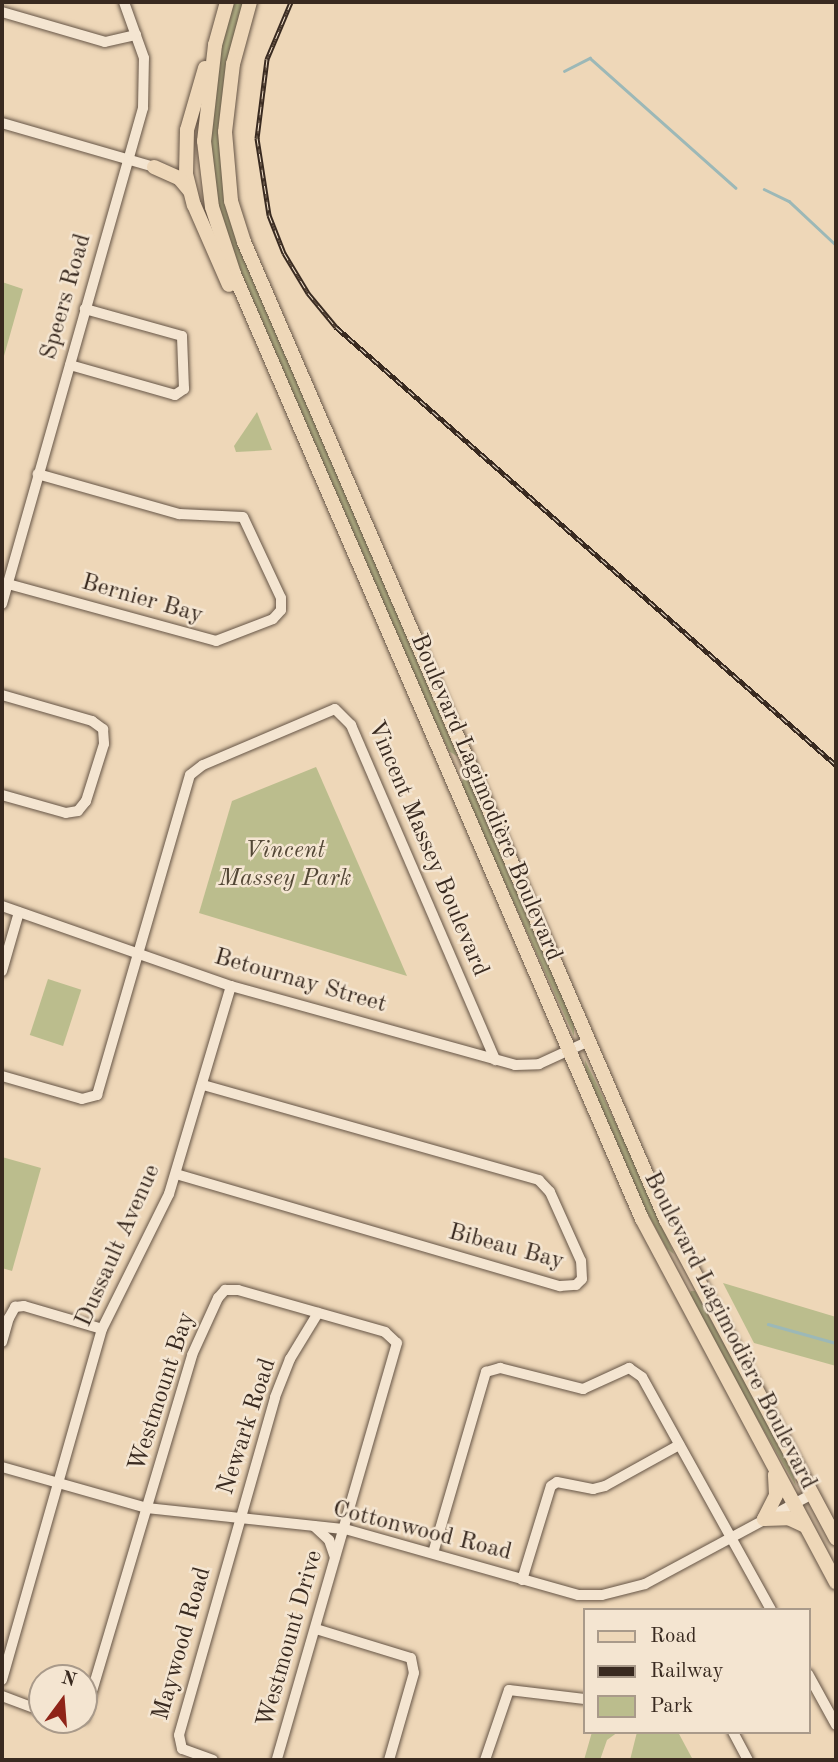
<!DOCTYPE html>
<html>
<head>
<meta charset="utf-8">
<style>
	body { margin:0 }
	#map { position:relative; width:838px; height:1762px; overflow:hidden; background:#eed7b8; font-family:"Old Standard TT",serif }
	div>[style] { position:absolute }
	.green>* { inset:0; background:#bbbd8d; transform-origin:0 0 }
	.stream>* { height:2.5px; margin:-1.25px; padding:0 1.25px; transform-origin:1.25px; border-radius:1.25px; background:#9cb8b7 }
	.roads { filter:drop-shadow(0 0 2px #665546) drop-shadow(0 0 2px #665546) }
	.minor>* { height:10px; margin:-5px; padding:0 5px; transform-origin:5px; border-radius:5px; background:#f4e5d1 }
	.major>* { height:14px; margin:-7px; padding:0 7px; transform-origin:7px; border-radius:7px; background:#eed7b8 }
	.rail>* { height:5px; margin-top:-2.5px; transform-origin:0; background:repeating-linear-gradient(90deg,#f4e5d1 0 8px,#392a20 0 16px); box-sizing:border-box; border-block:2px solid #392a20 }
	span { translate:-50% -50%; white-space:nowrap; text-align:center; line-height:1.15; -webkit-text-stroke:5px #f4e5d1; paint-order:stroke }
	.street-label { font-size:24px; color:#392a20 }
	.park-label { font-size:24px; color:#534736; font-style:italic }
	.frame { position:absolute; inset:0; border:4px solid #392a20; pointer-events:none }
	.legend { position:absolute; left:583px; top:1608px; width:228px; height:126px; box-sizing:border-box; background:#f4e5d1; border:2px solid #a99a8a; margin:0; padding:9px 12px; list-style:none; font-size:21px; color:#392a20 }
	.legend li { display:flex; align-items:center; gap:14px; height:35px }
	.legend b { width:35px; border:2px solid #a99a8a }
	.north { position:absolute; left:28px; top:1664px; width:70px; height:70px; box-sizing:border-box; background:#f4e5d1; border:2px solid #a99a8a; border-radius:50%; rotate:16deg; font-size:19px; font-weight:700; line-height:28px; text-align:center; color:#392a20 }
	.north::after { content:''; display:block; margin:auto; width:24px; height:32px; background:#8f2418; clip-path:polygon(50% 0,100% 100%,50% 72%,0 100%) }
</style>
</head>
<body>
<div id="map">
	<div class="green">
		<i style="clip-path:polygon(233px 2px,243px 2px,225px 185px,458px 757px,449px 751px,407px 663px,242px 281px,218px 209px,209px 132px,217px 59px)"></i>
		<i style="clip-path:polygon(2px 282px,23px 289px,2px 363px)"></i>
		<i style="clip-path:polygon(257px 412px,272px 450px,236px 452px,234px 446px)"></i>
		<i style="clip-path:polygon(316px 767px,317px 769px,407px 976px,199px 913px,232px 801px)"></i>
		<i style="clip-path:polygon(465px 771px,574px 1019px,574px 1036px,461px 786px)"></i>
		<i style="left:48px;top:979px;width:35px;height:59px;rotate:18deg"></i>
		<i style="clip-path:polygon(585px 1060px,642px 1177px,674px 1254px,667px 1249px,637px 1194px,586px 1078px)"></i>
		<i style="clip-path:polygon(2px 1157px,41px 1168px,12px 1271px,2px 1268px)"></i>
		<i style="clip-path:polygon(723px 1283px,836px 1317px,836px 1366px,754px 1343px)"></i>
		<i style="clip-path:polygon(691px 1291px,695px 1291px,791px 1466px,796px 1486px,688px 1299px)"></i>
		<i style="clip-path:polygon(592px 1732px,618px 1732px,607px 1740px,600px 1760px,584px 1760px)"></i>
		<i style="clip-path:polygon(637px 1732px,678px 1732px,693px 1760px,630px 1760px)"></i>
	</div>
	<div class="stream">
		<i style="left:564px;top:71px;width:29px;rotate:-27deg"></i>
		<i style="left:590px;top:58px;width:195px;rotate:41.7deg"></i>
		<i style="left:764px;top:189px;width:28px;rotate:26deg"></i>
		<i style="left:789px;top:201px;width:64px;rotate:43.1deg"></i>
		<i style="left:768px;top:1324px;width:71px;rotate:15.6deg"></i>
	</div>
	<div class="roads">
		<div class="minor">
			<i style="left:2px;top:12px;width:107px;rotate:16.2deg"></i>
			<i style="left:105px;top:42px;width:32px;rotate:-13deg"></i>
			<i style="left:2px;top:123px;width:158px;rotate:16.1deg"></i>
			<i style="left:70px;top:365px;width:109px;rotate:15.9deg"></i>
			<i style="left:175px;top:395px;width:11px;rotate:-34deg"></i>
			<i style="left:184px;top:389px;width:53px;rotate:-92.2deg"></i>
			<i style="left:182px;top:336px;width:101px;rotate:-164.4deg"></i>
			<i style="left:8px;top:584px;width:216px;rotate:15.3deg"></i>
			<i style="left:216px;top:641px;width:61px;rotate:-21.1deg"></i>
			<i style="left:273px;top:619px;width:12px;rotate:-48deg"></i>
			<i style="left:281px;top:610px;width:12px;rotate:-90deg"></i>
			<i style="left:281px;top:598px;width:89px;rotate:-115.1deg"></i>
			<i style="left:243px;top:517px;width:64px;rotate:-177.3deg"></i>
			<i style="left:179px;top:514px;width:147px;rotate:-164.2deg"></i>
			<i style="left:2px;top:604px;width:516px;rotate:-74.13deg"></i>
			<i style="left:143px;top:108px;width:50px;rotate:-88.9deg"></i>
			<i style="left:144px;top:58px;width:59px;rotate:-109.7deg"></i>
			<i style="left:2px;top:695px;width:94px;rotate:16.1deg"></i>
			<i style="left:92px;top:721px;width:14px;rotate:36deg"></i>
			<i style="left:103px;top:729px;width:15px;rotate:86deg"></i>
			<i style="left:104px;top:744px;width:60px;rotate:107.5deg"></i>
			<i style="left:86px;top:801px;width:13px;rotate:129deg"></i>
			<i style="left:78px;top:811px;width:12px;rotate:171deg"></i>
			<i style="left:66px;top:813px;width:66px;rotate:-164.3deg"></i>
			<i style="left:2px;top:906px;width:243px;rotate:19.3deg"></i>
			<i style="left:231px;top:986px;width:295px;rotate:15.5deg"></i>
			<i style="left:515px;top:1065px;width:24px;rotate:-2deg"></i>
			<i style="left:539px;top:1064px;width:55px;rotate:-24.7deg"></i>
			<i style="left:2px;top:971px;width:61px;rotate:-73.9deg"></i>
			<i style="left:2px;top:1076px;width:83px;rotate:16deg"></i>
			<i style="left:82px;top:1099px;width:16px;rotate:-15deg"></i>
			<i style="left:97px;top:1095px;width:333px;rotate:-73.8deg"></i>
			<i style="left:190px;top:775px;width:16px;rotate:-38deg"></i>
			<i style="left:203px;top:765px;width:143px;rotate:-23deg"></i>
			<i style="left:335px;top:709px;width:23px;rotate:45deg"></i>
			<i style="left:351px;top:725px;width:365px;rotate:66.7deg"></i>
			<i style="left:176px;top:1174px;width:400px;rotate:16.3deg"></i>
			<i style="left:560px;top:1286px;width:16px;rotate:-4deg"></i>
			<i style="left:576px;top:1285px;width:8px;rotate:-45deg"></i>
			<i style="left:582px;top:1279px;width:18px;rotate:-93deg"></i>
			<i style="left:581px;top:1261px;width:76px;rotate:-114.2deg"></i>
			<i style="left:550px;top:1192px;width:16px;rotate:-133deg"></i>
			<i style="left:539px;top:1180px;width:349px;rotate:-164.2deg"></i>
			<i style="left:2px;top:1342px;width:25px;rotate:-74deg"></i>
			<i style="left:9px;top:1318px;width:13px;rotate:-61deg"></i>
			<i style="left:15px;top:1307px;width:9px;rotate:-6deg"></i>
			<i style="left:24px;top:1306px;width:81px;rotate:16.4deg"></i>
			<i style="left:2px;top:1467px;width:151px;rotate:15.8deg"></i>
			<i style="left:147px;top:1508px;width:199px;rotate:6.1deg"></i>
			<i style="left:345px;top:1529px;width:242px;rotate:15.8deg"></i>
			<i style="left:578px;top:1595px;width:24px"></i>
			<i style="left:602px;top:1595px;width:44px;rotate:-14.3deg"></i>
			<i style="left:645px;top:1584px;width:190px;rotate:-28.3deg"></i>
			<i style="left:314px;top:1526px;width:21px;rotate:43deg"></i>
			<i style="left:329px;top:1540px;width:18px;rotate:71deg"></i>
			<i style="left:433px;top:1553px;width:189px;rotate:-73.7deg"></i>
			<i style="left:486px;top:1372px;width:15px;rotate:-16deg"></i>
			<i style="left:500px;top:1368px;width:86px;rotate:14.2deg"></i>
			<i style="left:583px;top:1389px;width:51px;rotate:-24.5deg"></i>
			<i style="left:629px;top:1368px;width:16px;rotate:35deg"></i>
			<i style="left:642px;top:1377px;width:266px;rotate:61deg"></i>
			<i style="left:522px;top:1580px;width:98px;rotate:-72.9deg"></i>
			<i style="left:551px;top:1486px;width:7px;rotate:-34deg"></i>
			<i style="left:557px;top:1482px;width:37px;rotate:11deg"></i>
			<i style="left:593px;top:1489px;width:12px;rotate:-14deg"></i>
			<i style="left:605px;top:1486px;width:85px;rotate:-29deg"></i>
			<i style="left:316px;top:1629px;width:99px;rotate:17deg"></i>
			<i style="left:411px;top:1658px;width:15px;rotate:79deg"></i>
			<i style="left:414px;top:1673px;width:91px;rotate:106deg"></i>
			<i style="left:808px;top:1674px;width:58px;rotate:61.2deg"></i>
			<i style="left:2px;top:1680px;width:365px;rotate:-74.1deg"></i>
			<i style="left:102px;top:1329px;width:151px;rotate:-63.6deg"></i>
			<i style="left:169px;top:1194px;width:217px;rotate:-73.4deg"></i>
			<i style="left:2px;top:1696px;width:43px;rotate:20.6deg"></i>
			<i style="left:84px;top:1718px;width:379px;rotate:-73.4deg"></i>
			<i style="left:192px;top:1355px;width:63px;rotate:-65.5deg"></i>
			<i style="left:218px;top:1298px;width:11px;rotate:-49deg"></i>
			<i style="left:225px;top:1290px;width:13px"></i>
			<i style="left:238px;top:1290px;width:153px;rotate:15.9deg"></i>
			<i style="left:385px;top:1332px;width:16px;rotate:43deg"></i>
			<i style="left:397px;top:1343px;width:434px;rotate:106.1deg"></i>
			<i style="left:733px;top:1732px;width:32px;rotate:62deg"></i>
			<i style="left:213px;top:1760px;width:33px;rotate:-160deg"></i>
			<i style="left:182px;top:1749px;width:14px;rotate:-102deg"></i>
			<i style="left:179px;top:1735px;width:351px;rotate:-74.1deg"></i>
			<i style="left:275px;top:1397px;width:41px;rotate:-68.5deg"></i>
			<i style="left:290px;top:1359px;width:54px;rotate:-58.7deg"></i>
			<i style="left:485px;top:1760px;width:74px;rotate:-71.1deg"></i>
			<i style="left:509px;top:1690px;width:76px;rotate:6.8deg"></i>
		</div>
		<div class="major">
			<i style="left:227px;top:2px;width:45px;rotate:105.6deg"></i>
			<i style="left:215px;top:45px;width:97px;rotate:96.5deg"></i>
			<i style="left:204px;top:141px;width:66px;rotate:83.1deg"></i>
			<i style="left:212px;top:207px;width:71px;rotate:71.8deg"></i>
			<i style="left:234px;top:274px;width:1029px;rotate:66.65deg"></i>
			<i style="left:642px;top:1219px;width:412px;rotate:61.9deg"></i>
			<i style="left:250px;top:2px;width:64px;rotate:105.3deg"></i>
			<i style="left:233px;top:64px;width:68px;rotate:96.7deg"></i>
			<i style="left:225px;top:132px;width:69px;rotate:85deg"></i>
			<i style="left:231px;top:201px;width:43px;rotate:72.4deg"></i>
			<i style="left:244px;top:242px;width:1065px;rotate:66.66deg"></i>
			<i style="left:666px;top:1220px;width:361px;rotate:61.9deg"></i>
			<i style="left:205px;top:68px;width:65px;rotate:106.2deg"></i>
			<i style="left:187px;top:130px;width:44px;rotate:91.3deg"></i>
			<i style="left:186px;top:174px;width:32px;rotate:76deg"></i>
			<i style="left:194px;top:205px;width:87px;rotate:66.4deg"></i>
			<i style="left:154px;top:167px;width:27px;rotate:24deg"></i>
			<i style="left:179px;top:178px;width:16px;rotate:50deg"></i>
			<i style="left:764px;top:1519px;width:27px;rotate:-63deg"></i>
			<i style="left:776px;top:1495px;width:20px;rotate:-93deg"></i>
			<i style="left:764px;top:1519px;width:24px;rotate:-2deg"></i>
			<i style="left:788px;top:1518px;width:19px;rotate:25deg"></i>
		</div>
	</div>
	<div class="rail">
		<i style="left:291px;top:2px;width:62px;rotate:112.8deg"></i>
		<i style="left:267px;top:59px;width:80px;rotate:97.2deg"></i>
		<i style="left:257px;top:138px;width:78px;rotate:81.1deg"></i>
		<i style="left:269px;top:215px;width:41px;rotate:68.5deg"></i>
		<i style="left:284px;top:253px;width:47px;rotate:59deg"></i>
		<i style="left:308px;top:293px;width:44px;rotate:50.5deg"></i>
		<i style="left:336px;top:327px;width:665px;rotate:41.22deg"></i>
	</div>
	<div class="street-label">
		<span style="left:67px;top:297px;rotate:-74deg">Speers Road</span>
		<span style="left:142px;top:600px;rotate:16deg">Bernier Bay</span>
		<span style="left:485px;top:798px;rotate:67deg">Boulevard Lagimodière Boulevard</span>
		<span style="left:427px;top:849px;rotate:67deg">Vincent Massey Boulevard</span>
		<span style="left:300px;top:982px;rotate:16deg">Betournay Street</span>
		<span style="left:119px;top:1246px;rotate:-66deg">Dussault Avenue</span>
		<span style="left:506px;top:1248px;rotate:15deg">Bibeau Bay</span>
		<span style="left:729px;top:1331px;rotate:63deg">Boulevard Lagimodière Boulevard</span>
		<span style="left:163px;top:1392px;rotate:-72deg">Westmount Bay</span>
		<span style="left:248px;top:1427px;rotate:-72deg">Newark Road</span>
		<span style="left:422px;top:1532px;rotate:14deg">Cottonwood Road</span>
		<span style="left:291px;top:1639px;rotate:-74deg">Westmount Drive</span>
		<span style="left:183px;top:1644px;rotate:-74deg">Maywood Road</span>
	</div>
	<div class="park-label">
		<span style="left:285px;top:866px">Vincent<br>Massey Park</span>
	</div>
	<div class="frame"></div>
	<ul class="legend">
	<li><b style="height:9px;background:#eed7b8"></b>Road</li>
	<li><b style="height:9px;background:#392a20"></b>Railway</li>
	<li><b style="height:19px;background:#bbbd8d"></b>Park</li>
	</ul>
	<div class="north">N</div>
</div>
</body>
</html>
